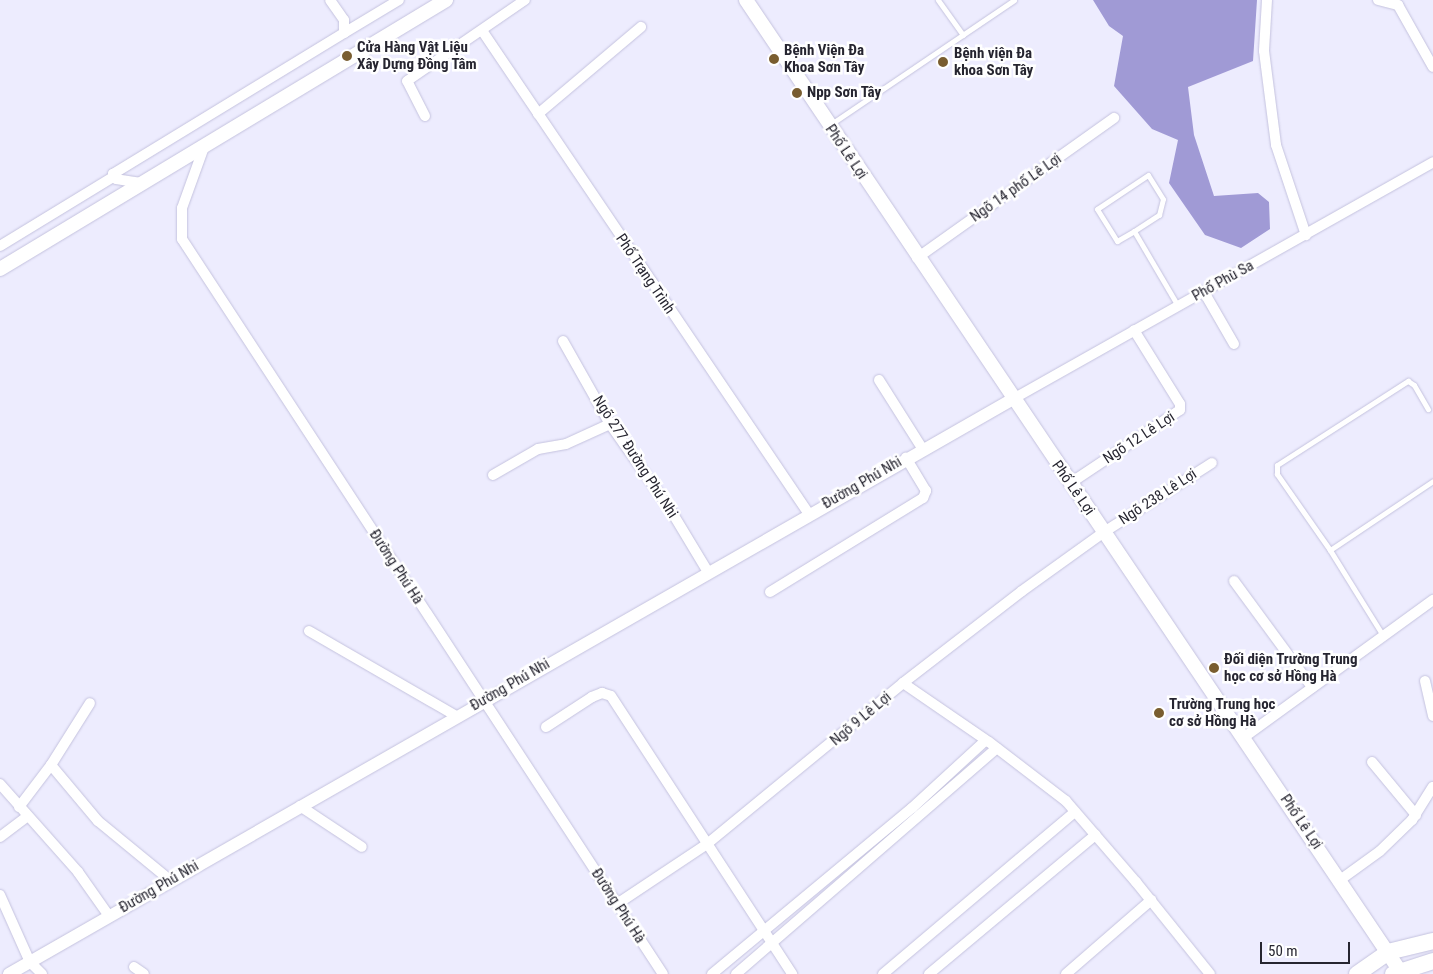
<!DOCTYPE html>
<html>
<head>
<meta charset="utf-8">
<style>
	body { margin:0 }
	#map { position:relative; width:1433px; height:974px; overflow:hidden; background:#edecfe; font-family:"Roboto Condensed",sans-serif }
	div>[style] { position:absolute }
	.water>* { inset:0; background:#a09ad5 }
	.roads { filter:drop-shadow(0 0 1px #c4c2de) drop-shadow(0 0 1px #c4c2de) }
	.service>* { height:5px; margin:-2.5px; padding:0 2.5px; transform-origin:2.5px; border-radius:2.5px; background:#fff }
	.minor>* { height:10px; margin:-5px; padding:0 5px; transform-origin:5px; border-radius:5px; background:#fff }
	.tertiary>* { height:12px; margin:-6px; padding:0 6px; transform-origin:6px; border-radius:6px; background:#fff }
	.secondary>* { height:14px; margin:-7px; padding:0 7px; transform-origin:7px; border-radius:7px; background:#fff }
	.trunk>* { height:16px; margin:-8px; padding:0 8px; transform-origin:8px; border-radius:8px; background:#fff }
	.dots>* { width:14px; height:14px; translate:-50% -50%; box-sizing:border-box; border:2px solid #fff; border-radius:50% }
	span { translate:-50% -50%; white-space:nowrap; text-align:center; line-height:1.15; -webkit-text-stroke:5px #fff; paint-order:stroke }
	.poi-label { font-size:15px; color:#262530; font-weight:700 }
	.left { translate:0 -50%; text-align:left }
	.street-label { font-size:15px; color:#262530 }
	.scale { position:absolute; left:1260px; top:942px; width:90px; height:22px; box-sizing:border-box; border:2px solid #262530; border-top:0; padding-left:6px; font-size:15px; line-height:18px; white-space:nowrap; color:#262530; -webkit-text-stroke:4px #fff; paint-order:stroke }
</style>
</head>
<body>
<div id="map">
	<div class="water">
		<i style="clip-path:polygon(1093px 0,1257px 0,1253px 61px,1188px 87px,1194px 135px,1214px 196px,1258px 193px,1269px 202px,1270px 229px,1241px 248px,1205px 235px,1169px 183px,1178px 140px,1152px 129px,1114px 86px,1123px 36px,1109px 26px)"></i>
	</div>
	<div class="roads">
		<div class="service">
			<i style="left:938px;top:0;width:43px;rotate:54.5deg"></i>
			<i style="left:831px;top:124px;width:221px;rotate:-34.1deg"></i>
			<i style="left:1134px;top:231px;width:30px;rotate:-33deg"></i>
			<i style="left:1159px;top:215px;width:16px;rotate:-76deg"></i>
			<i style="left:1163px;top:199px;width:28px;rotate:-122deg"></i>
			<i style="left:1148px;top:175px;width:61px;rotate:146.3deg"></i>
			<i style="left:1097px;top:209px;width:38px;rotate:58deg"></i>
			<i style="left:1117px;top:241px;width:20px;rotate:-30deg"></i>
			<i style="left:1134px;top:231px;width:87px;rotate:59.6deg"></i>
			<i style="left:1330px;top:550px;width:93px;rotate:-124.9deg"></i>
			<i style="left:1277px;top:474px;width:9px;rotate:-90deg"></i>
			<i style="left:1277px;top:465px;width:156px;rotate:-32.7deg"></i>
			<i style="left:1408px;top:381px;width:7px;rotate:34deg"></i>
			<i style="left:1414px;top:385px;width:28px;rotate:60deg"></i>
			<i style="left:1382px;top:634px;width:99px;rotate:-121.8deg"></i>
			<i style="left:1330px;top:550px;width:124px;rotate:-33.8deg"></i>
		</div>
		<div class="minor">
			<i style="left:1267px;top:0;width:51px;rotate:93.4deg"></i>
			<i style="left:1264px;top:51px;width:95px;rotate:82.7deg"></i>
			<i style="left:1276px;top:145px;width:95px;rotate:71.6deg"></i>
			<i style="left:1378px;top:0;width:21px;rotate:14deg"></i>
			<i style="left:1398px;top:5px;width:71px;rotate:60.6deg"></i>
			<i style="left:483px;top:32px;width:582px;rotate:55.93deg"></i>
			<i style="left:344px;top:33px;width:64px;rotate:-31deg"></i>
			<i style="left:538px;top:114px;width:135px;rotate:-40.2deg"></i>
			<i style="left:425px;top:116px;width:39px;rotate:-117deg"></i>
			<i style="left:407px;top:81px;width:143px;rotate:-34.5deg"></i>
			<i style="left:204px;top:147px;width:65px;rotate:109.8deg"></i>
			<i style="left:182px;top:208px;width:31px;rotate:90deg"></i>
			<i style="left:182px;top:239px;width:878px;rotate:56.8deg"></i>
			<i style="left:141px;top:183px;width:25px;rotate:-171deg"></i>
			<i style="left:116px;top:179px;width:6px;rotate:-121deg"></i>
			<i style="left:113px;top:174px;width:271px;rotate:-31.4deg"></i>
			<i style="left:344px;top:33px;width:13px;rotate:-90deg"></i>
			<i style="left:344px;top:20px;width:24px;rotate:-125deg"></i>
			<i style="left:0;top:246px;width:132px;rotate:-31.4deg"></i>
			<i style="left:917px;top:258px;width:242px;rotate:-35.4deg"></i>
			<i style="left:1204px;top:292px;width:60px;rotate:60deg"></i>
			<i style="left:563px;top:341px;width:95px;rotate:60.5deg"></i>
			<i style="left:610px;top:424px;width:104px;rotate:54.8deg"></i>
			<i style="left:670px;top:509px;width:74px;rotate:58.9deg"></i>
			<i style="left:879px;top:380px;width:80px;rotate:57.7deg"></i>
			<i style="left:1013px;top:399px;width:482px;rotate:-29.4deg"></i>
			<i style="left:493px;top:475px;width:52px;rotate:-30deg"></i>
			<i style="left:538px;top:449px;width:28px;rotate:-10deg"></i>
			<i style="left:566px;top:444px;width:48px;rotate:-24.4deg"></i>
			<i style="left:1069px;top:484px;width:133px;rotate:-33.7deg"></i>
			<i style="left:1180px;top:410px;width:6px;rotate:-90deg"></i>
			<i style="left:1180px;top:404px;width:87px;rotate:-121.9deg"></i>
			<i style="left:1234px;top:581px;width:132px;rotate:53.7deg"></i>
			<i style="left:770px;top:592px;width:180px;rotate:-31.6deg"></i>
			<i style="left:923px;top:498px;width:8px;rotate:-67deg"></i>
			<i style="left:926px;top:491px;width:39px;rotate:-121deg"></i>
			<i style="left:309px;top:631px;width:170px;rotate:30deg"></i>
			<i style="left:1425px;top:681px;width:36px;rotate:77deg"></i>
			<i style="left:903px;top:683px;width:104px;rotate:34.5deg"></i>
			<i style="left:989px;top:742px;width:97px;rotate:37.5deg"></i>
			<i style="left:1066px;top:801px;width:107px;rotate:49.2deg"></i>
			<i style="left:1136px;top:882px;width:118px;rotate:51.2deg"></i>
			<i style="left:546px;top:727px;width:55px;rotate:-33.1deg"></i>
			<i style="left:592px;top:697px;width:11px;rotate:-22deg"></i>
			<i style="left:602px;top:693px;width:9px;rotate:18deg"></i>
			<i style="left:611px;top:696px;width:332px;rotate:56.9deg"></i>
			<i style="left:1243px;top:738px;width:235px;rotate:-36deg"></i>
			<i style="left:1372px;top:762px;width:69px;rotate:50.3deg"></i>
			<i style="left:51px;top:765px;width:73px;rotate:50deg"></i>
			<i style="left:98px;top:821px;width:94px;rotate:39.4deg"></i>
			<i style="left:0;top:784px;width:118px;rotate:48.4deg"></i>
			<i style="left:78px;top:872px;width:54px;rotate:54.8deg"></i>
			<i style="left:300px;top:806px;width:74px;rotate:33.5deg"></i>
			<i style="left:19px;top:807px;width:53px;rotate:-52.7deg"></i>
			<i style="left:51px;top:765px;width:73px;rotate:-57.8deg"></i>
			<i style="left:0;top:837px;width:34px;rotate:-37deg"></i>
			<i style="left:1340px;top:880px;width:49px;rotate:-35.9deg"></i>
			<i style="left:1380px;top:851px;width:45px;rotate:-44.1deg"></i>
			<i style="left:1412px;top:820px;width:39px;rotate:-58deg"></i>
			<i style="left:0;top:895px;width:73px;rotate:65.9deg"></i>
			<i style="left:30px;top:962px;width:17px;rotate:45deg"></i>
			<i style="left:617px;top:904px;width:108px;rotate:-33.7deg"></i>
			<i style="left:707px;top:844px;width:254px;rotate:-39.4deg"></i>
			<i style="left:903px;top:683px;width:150px;rotate:-37.7deg"></i>
			<i style="left:1022px;top:591px;width:101px;rotate:-35.7deg"></i>
			<i style="left:1104px;top:532px;width:128px;rotate:-32.6deg"></i>
			<i style="left:134px;top:967px;width:12px;rotate:35deg"></i>
			<i style="left:712px;top:974px;width:260px;rotate:-39.7deg"></i>
			<i style="left:912px;top:808px;width:100px;rotate:-42.6deg"></i>
			<i style="left:736px;top:974px;width:345px;rotate:-40.9deg"></i>
			<i style="left:883px;top:974px;width:251px;rotate:-40.2deg"></i>
			<i style="left:929px;top:974px;width:217px;rotate:-39.9deg"></i>
			<i style="left:1066px;top:974px;width:113px;rotate:-41deg"></i>
		</div>
		<div class="tertiary">
			<i style="left:9px;top:974px;width:1157px;rotate:-29.8deg"></i>
		</div>
		<div class="secondary">
			<i style="left:746px;top:0;width:1174px;rotate:56.04deg"></i>
			<i style="left:0;top:269px;width:521px;rotate:-31.1deg"></i>
		</div>
		<div class="trunk">
			<i style="left:1357px;top:974px;width:38px;rotate:-35deg"></i>
			<i style="left:1388px;top:952px;width:46px;rotate:-13.7deg"></i>
			<i style="left:1393px;top:974px;width:42px;rotate:-18deg"></i>
		</div>
	</div>
	<div class="dots">
		<i style="left:347px;top:56px;background:#795d30"></i>
		<i style="left:774px;top:59px;background:#795d30"></i>
		<i style="left:943px;top:62px;background:#795d30"></i>
		<i style="left:797px;top:93px;background:#795d30"></i>
		<i style="left:1214px;top:668px;background:#795d30"></i>
		<i style="left:1159px;top:713px;background:#795d30"></i>
	</div>
	<div class="poi-label">
		<span class="left" style="left:357px;top:56px">Cửa Hàng Vật Liệu<br>Xây Dựng Đồng Tâm</span>
		<span class="left" style="left:784px;top:59px">Bệnh Viện Đa<br>Khoa Sơn Tây</span>
		<span class="left" style="left:954px;top:62px">Bệnh viện Đa<br>khoa Sơn Tây</span>
		<span class="left" style="left:807px;top:93px">Npp Sơn Tây</span>
		<span class="left" style="left:1224px;top:668px">Đối diện Trường Trung<br>học cơ sở Hồng Hà</span>
		<span class="left" style="left:1169px;top:713px">Trường Trung học<br>cơ sở Hồng Hà</span>
	</div>
	<div class="street-label">
		<span style="left:846px;top:152px;rotate:56deg">Phố Lê Lợi</span>
		<span style="left:1016px;top:188px;rotate:-35deg">Ngõ 14 phố Lê Lợi</span>
		<span style="left:645px;top:274px;rotate:56deg">Phố Trạng Trình</span>
		<span style="left:1223px;top:281px;rotate:-29deg">Phố Phù Sa</span>
		<span style="left:1139px;top:438px;rotate:-33deg">Ngõ 12 Lê Lợi</span>
		<span style="left:635px;top:457px;rotate:57deg">Ngõ 277 Đường Phú Nhi</span>
		<span style="left:862px;top:483px;rotate:-30deg">Đường Phú Nhi</span>
		<span style="left:1073px;top:488px;rotate:55deg">Phố Lê Lợi</span>
		<span style="left:1158px;top:497px;rotate:-33deg">Ngõ 238 Lê Lợi</span>
		<span style="left:396px;top:567px;rotate:57deg">Đường Phú Hà</span>
		<span style="left:510px;top:685px;rotate:-30deg">Đường Phú Nhi</span>
		<span style="left:861px;top:719px;rotate:-40deg">Ngõ 9 Lê Lợi</span>
		<span style="left:1301px;top:822px;rotate:56deg">Phố Lê Lợi</span>
		<span style="left:159px;top:887px;rotate:-30deg">Đường Phú Nhi</span>
		<span style="left:618px;top:906px;rotate:57deg">Đường Phú Hà</span>
	</div>
	<div class="scale">50 m</div>
</div>
</body>
</html>
